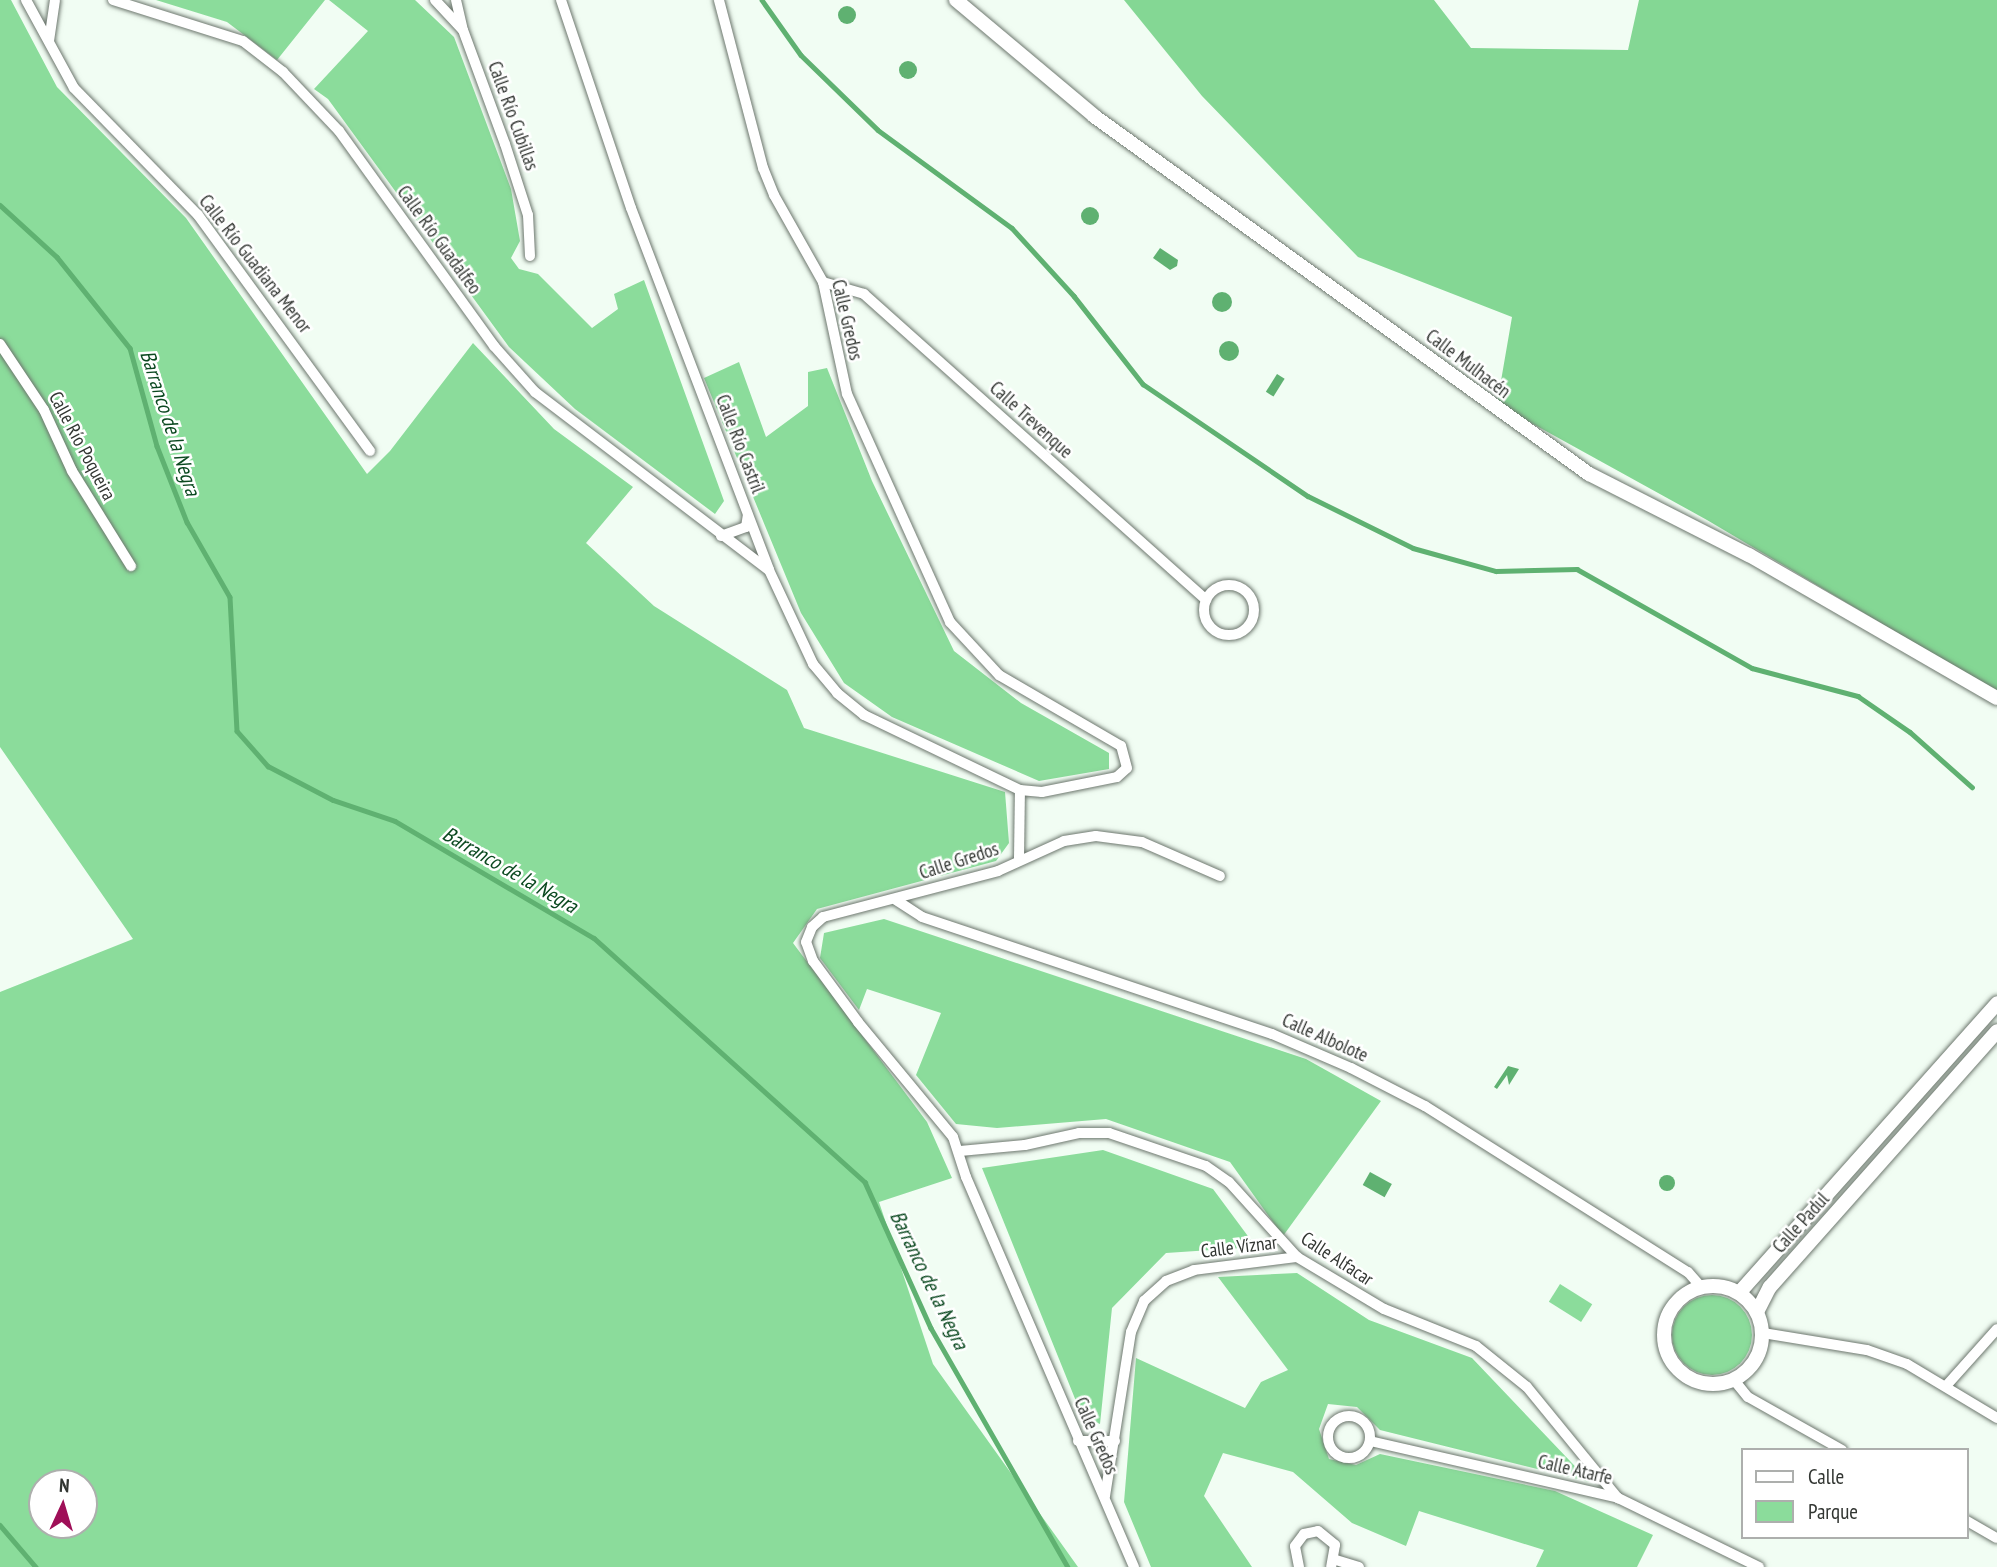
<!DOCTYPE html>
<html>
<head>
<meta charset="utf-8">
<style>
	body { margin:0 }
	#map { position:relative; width:1997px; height:1567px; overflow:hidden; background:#f1fdf3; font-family:"PT Sans Narrow",sans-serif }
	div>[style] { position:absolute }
	.green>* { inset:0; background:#8bdc9b; transform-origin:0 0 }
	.round { border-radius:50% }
	.forest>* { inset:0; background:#84d794 }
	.water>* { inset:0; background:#5fb171; transform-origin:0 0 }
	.stream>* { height:4.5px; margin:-2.25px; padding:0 2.25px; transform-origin:2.25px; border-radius:2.25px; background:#5fb171 }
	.roads { filter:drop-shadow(0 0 2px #6d776e) drop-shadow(0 0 2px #6d776e) }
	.minor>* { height:10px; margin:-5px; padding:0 5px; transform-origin:5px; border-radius:5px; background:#fff }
	.minor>.ring { margin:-5px; padding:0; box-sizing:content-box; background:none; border:10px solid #fff; border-radius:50% }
	.tertiary>* { height:14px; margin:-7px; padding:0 7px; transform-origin:7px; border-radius:7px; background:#fff }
	.tertiary>.ring { margin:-7px; padding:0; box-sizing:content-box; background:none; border:14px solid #fff; border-radius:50% }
	span { translate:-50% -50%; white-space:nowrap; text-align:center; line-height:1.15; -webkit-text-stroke:5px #fff; paint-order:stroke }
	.street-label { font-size:19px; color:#323632 }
	.water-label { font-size:21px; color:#0b4920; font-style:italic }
	.legend { position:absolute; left:1741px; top:1448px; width:228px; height:91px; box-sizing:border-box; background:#fff; border:2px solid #adafad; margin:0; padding:9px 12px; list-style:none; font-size:21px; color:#323632 }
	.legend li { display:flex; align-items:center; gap:14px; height:35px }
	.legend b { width:35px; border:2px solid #adafad }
	.north { position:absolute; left:28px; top:1469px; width:70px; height:70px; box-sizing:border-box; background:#fff; border:2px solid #adafad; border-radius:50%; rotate:4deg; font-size:19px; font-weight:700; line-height:28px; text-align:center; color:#323632 }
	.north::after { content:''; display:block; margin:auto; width:24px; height:32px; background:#9f0f58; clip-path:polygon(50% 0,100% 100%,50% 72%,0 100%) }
</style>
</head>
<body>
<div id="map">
	<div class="green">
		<i style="clip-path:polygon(evenodd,0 0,11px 0,57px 87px,186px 218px,367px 474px,390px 451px,473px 343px,554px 429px,633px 487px,586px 543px,654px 606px,787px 690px,804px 728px,1005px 792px,1009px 843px,996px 861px,817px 909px,793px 943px,927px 1122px,952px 1178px,879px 1202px,933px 1364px,1078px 1567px,0 1567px,0 992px,133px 939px,0 747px,0 0,42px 1483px,84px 1483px,84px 1525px,42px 1525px,42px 1483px)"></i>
		<i style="clip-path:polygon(156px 0,325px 0,277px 60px,227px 22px)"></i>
		<i style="clip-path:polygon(329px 0,415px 0,454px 37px,511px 189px,520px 241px,511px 258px,519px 269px,538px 274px,592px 328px,618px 309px,614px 294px,644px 280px,724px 501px,715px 514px,575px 409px,509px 347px,328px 99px,314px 89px,368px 31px)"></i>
		<i style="clip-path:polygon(739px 362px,766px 437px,808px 406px,808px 372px,827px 368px,872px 481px,954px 651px,1021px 703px,1109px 753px,1109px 769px,1039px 781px,892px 717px,844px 683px,801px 613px,704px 378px)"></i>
		<i style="clip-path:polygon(884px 919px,1306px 1059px,1381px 1101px,1283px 1236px,1230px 1162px,1106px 1119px,997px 1128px,956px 1124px,916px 1075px,941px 1013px,867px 989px,859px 1010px,820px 958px,824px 933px)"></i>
		<i style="clip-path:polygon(1103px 1150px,1213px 1189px,1256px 1247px,1166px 1253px,1112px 1308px,1100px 1424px,1082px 1416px,982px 1168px)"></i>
		<i style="clip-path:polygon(1297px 1273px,1369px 1320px,1472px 1358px,1590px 1482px,1380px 1430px,1357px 1407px,1328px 1404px,1319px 1429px,1329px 1459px,1356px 1465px,1380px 1454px,1555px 1491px,1653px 1535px,1637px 1567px,1536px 1567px,1544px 1550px,1419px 1511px,1406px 1546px,1352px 1523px,1293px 1472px,1223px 1453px,1204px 1496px,1252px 1567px,1151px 1567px,1124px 1502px,1136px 1358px,1245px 1408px,1261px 1382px,1288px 1370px,1218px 1277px)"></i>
		<i style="left:1560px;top:1284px;width:38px;height:21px;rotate:32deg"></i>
		<i class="round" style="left:1672px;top:1295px;width:80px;height:80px"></i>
	</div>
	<div class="forest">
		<i style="clip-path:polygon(1124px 0,1434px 0,1471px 48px,1628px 50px,1639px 0,1997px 0,1997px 692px,1707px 520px,1497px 404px,1512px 317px,1358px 257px,1202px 96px)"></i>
	</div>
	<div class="water">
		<i class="round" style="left:838px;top:6px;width:18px;height:18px"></i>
		<i class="round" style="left:899px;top:61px;width:18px;height:18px"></i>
		<i class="round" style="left:1081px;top:207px;width:18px;height:18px"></i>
		<i style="clip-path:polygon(1160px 248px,1178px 260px,1177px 266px,1170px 270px,1153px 258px)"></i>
		<i class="round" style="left:1212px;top:292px;width:20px;height:20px"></i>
		<i class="round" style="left:1219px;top:341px;width:20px;height:20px"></i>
		<i style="left:1277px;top:374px;width:9px;height:21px;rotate:32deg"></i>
		<i style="clip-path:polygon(1508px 1066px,1519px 1069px,1509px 1085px,1507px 1075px,1497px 1089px,1494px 1087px)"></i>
		<i style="left:1370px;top:1172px;width:25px;height:15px;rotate:29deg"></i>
		<i class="round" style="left:1659px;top:1175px;width:16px;height:16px"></i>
	</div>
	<div class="stream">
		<i style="left:762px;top:0;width:67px;rotate:54.7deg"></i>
		<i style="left:801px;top:55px;width:107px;rotate:44.2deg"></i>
		<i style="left:878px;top:130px;width:166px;rotate:36.2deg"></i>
		<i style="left:1012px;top:228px;width:92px;rotate:47.6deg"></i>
		<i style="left:1074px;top:296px;width:112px;rotate:51.9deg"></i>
		<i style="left:1143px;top:384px;width:199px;rotate:34.2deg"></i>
		<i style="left:1308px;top:496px;width:117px;rotate:26.3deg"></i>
		<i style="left:1413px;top:548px;width:86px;rotate:15.5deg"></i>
		<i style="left:1496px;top:571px;width:81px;rotate:-1.4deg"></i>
		<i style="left:1577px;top:569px;width:201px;rotate:29.5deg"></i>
		<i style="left:1752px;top:668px;width:110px;rotate:14.8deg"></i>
		<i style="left:1858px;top:696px;width:63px;rotate:34.7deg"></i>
		<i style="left:1910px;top:732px;width:83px;rotate:41.6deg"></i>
		<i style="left:0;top:205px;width:77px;rotate:42.4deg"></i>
		<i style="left:57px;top:257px;width:117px;rotate:51.3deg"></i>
		<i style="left:130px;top:348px;width:102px;rotate:74.6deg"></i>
		<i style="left:157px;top:446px;width:82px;rotate:68.5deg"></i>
		<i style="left:187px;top:522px;width:86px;rotate:60.2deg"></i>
		<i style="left:230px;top:597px;width:134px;rotate:87deg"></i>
		<i style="left:237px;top:731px;width:47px;rotate:48.5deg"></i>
		<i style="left:268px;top:766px;width:73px;rotate:27.6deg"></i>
		<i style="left:333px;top:800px;width:65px;rotate:18.7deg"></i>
		<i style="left:395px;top:821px;width:231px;rotate:30.5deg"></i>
		<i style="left:594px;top:938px;width:365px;rotate:42deg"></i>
		<i style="left:865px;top:1182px;width:160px;rotate:65.7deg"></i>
		<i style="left:931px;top:1328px;width:275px;rotate:60.2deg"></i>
		<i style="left:0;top:1525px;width:55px;rotate:49.4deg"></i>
	</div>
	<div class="roads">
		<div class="minor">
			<i style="left:26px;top:0;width:100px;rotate:61.4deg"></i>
			<i style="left:74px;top:88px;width:177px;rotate:45.7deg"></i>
			<i style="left:198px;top:215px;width:292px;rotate:53.9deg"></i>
			<i style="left:113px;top:0;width:136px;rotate:17.5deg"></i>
			<i style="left:243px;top:41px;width:51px;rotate:37.8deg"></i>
			<i style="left:283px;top:72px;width:81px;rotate:46.5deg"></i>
			<i style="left:339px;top:131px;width:265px;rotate:54.2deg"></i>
			<i style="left:494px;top:346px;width:62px;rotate:48.3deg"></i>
			<i style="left:535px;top:392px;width:294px;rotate:37.3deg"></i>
			<i style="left:435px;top:0;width:41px;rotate:47deg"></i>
			<i style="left:463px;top:30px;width:121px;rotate:69.8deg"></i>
			<i style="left:505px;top:144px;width:75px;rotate:72.1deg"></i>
			<i style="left:528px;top:215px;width:41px;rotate:87.2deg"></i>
			<i style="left:456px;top:0;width:28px;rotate:77deg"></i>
			<i style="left:561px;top:0;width:219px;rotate:71.4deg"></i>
			<i style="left:631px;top:208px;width:387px;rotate:69.1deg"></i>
			<i style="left:769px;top:570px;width:104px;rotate:64.9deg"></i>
			<i style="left:813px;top:664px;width:38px;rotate:50deg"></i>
			<i style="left:837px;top:693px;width:35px;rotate:39deg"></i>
			<i style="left:864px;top:715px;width:173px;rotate:25.7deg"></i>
			<i style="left:1020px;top:790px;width:22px;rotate:5deg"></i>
			<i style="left:1042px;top:792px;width:76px;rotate:-11.3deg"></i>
			<i style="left:1117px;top:777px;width:13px;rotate:-42deg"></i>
			<i style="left:1127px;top:768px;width:23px;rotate:-105deg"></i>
			<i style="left:1121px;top:746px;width:141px;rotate:-149.8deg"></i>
			<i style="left:999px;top:675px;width:72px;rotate:-132.8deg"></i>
			<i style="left:950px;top:622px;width:250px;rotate:-114.3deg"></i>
			<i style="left:847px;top:394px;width:115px;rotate:-102.1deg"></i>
			<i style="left:823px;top:282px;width:100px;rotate:-119.4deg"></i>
			<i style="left:774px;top:195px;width:29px;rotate:-112deg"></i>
			<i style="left:763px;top:168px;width:174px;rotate:-104.7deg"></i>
			<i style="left:49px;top:41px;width:41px;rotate:-81.7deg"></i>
			<i style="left:823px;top:282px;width:43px;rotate:16.3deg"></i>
			<i style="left:864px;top:294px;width:459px;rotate:41.8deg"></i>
			<i style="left:0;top:344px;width:79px;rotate:56.3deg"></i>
			<i style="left:44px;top:410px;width:67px;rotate:65.3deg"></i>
			<i style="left:72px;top:471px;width:112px;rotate:58.2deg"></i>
			<i style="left:721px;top:536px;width:27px;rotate:-20deg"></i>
			<i style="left:746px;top:527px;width:12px;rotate:-81deg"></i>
			<i class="ring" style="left:1204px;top:585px;width:40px;height:40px"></i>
			<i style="left:1019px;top:858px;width:68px;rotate:-89.2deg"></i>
			<i style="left:896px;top:900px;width:31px;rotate:33deg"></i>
			<i style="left:922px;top:917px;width:369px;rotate:18.5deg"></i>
			<i style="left:1272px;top:1034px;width:86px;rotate:23.3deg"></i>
			<i style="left:1351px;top:1068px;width:83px;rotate:27.2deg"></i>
			<i style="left:1425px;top:1106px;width:311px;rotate:32.3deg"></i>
			<i style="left:1688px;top:1272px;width:20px;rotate:49deg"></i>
			<i style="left:960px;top:1151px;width:65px;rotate:-5.3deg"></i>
			<i style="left:1025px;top:1145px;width:55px;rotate:-12.5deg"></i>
			<i style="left:1079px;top:1133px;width:30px"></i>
			<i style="left:1109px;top:1133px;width:102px;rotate:18.8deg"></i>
			<i style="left:1206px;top:1166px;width:28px;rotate:35deg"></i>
			<i style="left:1229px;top:1182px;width:101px;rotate:47.8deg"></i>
			<i style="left:1297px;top:1257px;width:101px;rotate:30.9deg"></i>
			<i style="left:1384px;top:1309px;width:99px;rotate:21.9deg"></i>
			<i style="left:1476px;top:1346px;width:65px;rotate:38.8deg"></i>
			<i style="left:1527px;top:1387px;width:144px;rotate:50.7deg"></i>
			<i style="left:1763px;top:1333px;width:105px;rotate:9.3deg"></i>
			<i style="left:1867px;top:1350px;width:42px;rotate:19.3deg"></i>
			<i style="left:1907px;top:1364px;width:105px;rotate:31deg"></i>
			<i style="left:1734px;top:1380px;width:22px;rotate:51deg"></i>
			<i style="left:1748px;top:1397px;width:108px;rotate:29.4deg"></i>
			<i style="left:1946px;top:1386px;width:76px;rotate:-48.2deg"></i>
			<i class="ring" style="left:1328px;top:1416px;width:32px;height:32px"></i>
			<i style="left:1078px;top:1441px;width:37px"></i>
			<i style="left:1370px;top:1441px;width:254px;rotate:12.9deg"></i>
			<i style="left:1618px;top:1498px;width:157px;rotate:26.1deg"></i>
			<i style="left:1105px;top:1496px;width:166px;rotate:-81deg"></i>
			<i style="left:1131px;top:1332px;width:34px;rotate:-67deg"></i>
			<i style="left:1144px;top:1301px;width:30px;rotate:-42deg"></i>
			<i style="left:1166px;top:1281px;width:30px;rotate:-21deg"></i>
			<i style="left:1194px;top:1270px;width:104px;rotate:-7.2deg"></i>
			<i style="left:1967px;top:1521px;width:34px;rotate:30deg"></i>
			<i style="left:1336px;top:1560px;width:24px;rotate:17deg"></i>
			<i style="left:1134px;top:1567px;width:425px;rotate:-113.3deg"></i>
			<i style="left:966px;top:1177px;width:42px;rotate:-108deg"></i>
			<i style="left:953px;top:1137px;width:149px;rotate:-129.6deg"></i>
			<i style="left:858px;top:1022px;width:76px;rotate:-126.4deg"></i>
			<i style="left:813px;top:961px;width:20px;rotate:-110deg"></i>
			<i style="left:806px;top:942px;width:16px;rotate:-68deg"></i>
			<i style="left:812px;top:927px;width:15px;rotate:-42deg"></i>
			<i style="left:823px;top:917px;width:181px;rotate:-14.7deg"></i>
			<i style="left:998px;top:871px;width:72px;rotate:-24.4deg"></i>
			<i style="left:1064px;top:841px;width:32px;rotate:-9deg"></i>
			<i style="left:1096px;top:836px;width:46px;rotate:7.4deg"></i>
			<i style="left:1142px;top:842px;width:85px;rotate:23.6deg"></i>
			<i style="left:1299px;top:1567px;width:21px;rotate:-101deg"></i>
			<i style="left:1295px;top:1546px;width:15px;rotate:-53deg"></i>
			<i style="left:1304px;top:1534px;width:14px;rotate:-12deg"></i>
			<i style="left:1318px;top:1531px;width:22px;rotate:39deg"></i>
			<i style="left:1335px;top:1545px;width:22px;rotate:100deg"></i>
		</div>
		<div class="tertiary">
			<i style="left:956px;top:0;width:180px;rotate:40deg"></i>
			<i style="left:1094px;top:116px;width:611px;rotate:35.88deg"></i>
			<i style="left:1589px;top:474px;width:179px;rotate:26.9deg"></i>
			<i style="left:1749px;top:555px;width:286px;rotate:30deg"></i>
			<i class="ring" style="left:1664px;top:1286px;width:84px;height:84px"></i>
			<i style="left:1739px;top:1293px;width:388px;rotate:-48.3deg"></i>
			<i style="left:1757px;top:1312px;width:28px;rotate:-63deg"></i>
			<i style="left:1770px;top:1287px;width:342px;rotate:-48.4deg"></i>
		</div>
	</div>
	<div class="street-label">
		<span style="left:513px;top:116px;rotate:70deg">Calle Río Cubillas</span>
		<span style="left:439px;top:240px;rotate:54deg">Calle Río Guadalfeo</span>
		<span style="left:255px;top:264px;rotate:52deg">Calle Río Guadiana Menor</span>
		<span style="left:847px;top:320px;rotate:77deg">Calle Gredos</span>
		<span style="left:1468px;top:364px;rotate:37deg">Calle Mulhacén</span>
		<span style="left:1031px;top:420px;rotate:42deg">Calle Trevenque</span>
		<span style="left:740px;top:444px;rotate:69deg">Calle Río Castril</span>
		<span style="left:82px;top:446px;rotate:62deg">Calle Río Poqueira</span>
		<span style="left:959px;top:861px;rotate:-18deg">Calle Gredos</span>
		<span style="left:1325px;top:1038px;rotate:24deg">Calle Albolote</span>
		<span style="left:1801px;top:1223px;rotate:-48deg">Calle Padul</span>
		<span style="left:1239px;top:1247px;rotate:-7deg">Calle Víznar</span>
		<span style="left:1337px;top:1259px;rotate:33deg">Calle Alfacar</span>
		<span style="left:1096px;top:1436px;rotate:66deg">Calle Gredos</span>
		<span style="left:1575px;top:1470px;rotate:13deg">Calle Atarfe</span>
	</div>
	<div class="water-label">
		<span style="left:170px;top:423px;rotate:72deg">Barranco de la Negra</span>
		<span style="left:510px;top:870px;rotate:30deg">Barranco de la Negra</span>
		<span style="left:929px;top:1280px;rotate:64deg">Barranco de la Negra</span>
	</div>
	<ul class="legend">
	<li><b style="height:9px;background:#fff"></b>Calle</li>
	<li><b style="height:19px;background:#8bdc9b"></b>Parque</li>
	</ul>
	<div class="north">N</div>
</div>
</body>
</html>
